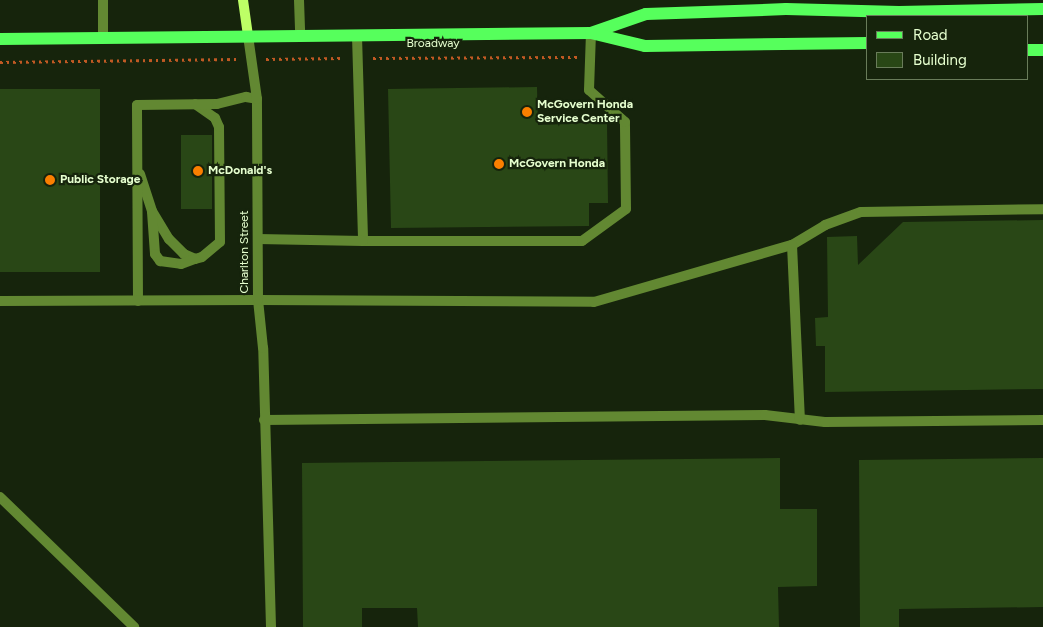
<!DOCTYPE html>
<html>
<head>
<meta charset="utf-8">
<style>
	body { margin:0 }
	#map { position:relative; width:1043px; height:627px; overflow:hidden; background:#16240c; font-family:Figtree,sans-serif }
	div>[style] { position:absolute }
	.building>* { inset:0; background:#294716; transform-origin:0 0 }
	.path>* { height:3px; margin-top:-1.5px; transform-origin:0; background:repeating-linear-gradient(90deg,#c05923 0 2.5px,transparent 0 6.5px) }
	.lane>* { height:10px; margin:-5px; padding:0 5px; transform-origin:5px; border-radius:5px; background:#628832 }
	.street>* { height:10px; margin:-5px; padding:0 5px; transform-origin:5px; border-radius:5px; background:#628832 }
	.secondary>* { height:10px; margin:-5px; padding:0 5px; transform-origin:5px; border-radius:5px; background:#bdff66 }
	.primary>* { height:12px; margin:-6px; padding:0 6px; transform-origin:6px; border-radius:6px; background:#56ff5c }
	.dots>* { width:14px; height:14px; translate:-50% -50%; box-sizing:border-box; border:2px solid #16240c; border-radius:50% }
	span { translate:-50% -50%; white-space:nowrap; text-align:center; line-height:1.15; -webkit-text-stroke:4.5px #16240c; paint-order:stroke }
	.street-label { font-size:12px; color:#e6ffcf }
	.poi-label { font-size:12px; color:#e6ffcf; font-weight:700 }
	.left { translate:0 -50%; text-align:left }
	.legend { position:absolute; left:866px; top:15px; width:162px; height:65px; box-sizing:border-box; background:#16240c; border:1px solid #697c5a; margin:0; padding:6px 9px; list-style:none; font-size:15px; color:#e6ffcf }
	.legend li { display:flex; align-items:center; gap:10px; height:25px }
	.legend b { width:25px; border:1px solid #697c5a }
</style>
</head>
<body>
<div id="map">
	<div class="building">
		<i style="clip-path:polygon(537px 87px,538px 125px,607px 122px,608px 203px,589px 203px,589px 226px,391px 228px,388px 89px)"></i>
		<i style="left:0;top:89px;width:100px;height:183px"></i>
		<i style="left:181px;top:135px;width:31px;height:74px"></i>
		<i style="clip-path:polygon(1043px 220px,1043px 389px,825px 392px,825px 346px,816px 346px,815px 318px,828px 317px,827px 237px,857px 236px,858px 265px,903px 222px)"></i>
		<i style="clip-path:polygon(780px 458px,780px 509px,817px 509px,817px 586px,778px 587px,779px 627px,418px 627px,417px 608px,362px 608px,362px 627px,303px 627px,302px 463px)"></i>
		<i style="clip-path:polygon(1043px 458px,1043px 607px,899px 609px,899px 627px,860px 627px,859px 460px)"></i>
	</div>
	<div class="path">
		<i style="left:373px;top:58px;width:204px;rotate:-0.3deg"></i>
		<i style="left:266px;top:59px;width:78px;rotate:-0.7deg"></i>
		<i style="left:0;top:62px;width:237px;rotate:-0.7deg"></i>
	</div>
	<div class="lane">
		<i style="left:299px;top:0;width:36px;rotate:88deg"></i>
		<i style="left:357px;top:36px;width:205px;rotate:88.3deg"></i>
		<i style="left:363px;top:241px;width:219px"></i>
		<i style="left:582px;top:241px;width:54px;rotate:-36deg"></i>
		<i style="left:626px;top:209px;width:87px;rotate:-90.7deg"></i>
		<i style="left:625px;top:122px;width:48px;rotate:-138.4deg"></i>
		<i style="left:589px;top:90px;width:57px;rotate:-88deg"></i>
		<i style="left:140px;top:174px;width:39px;rotate:72deg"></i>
		<i style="left:152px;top:211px;width:33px;rotate:59deg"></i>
		<i style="left:169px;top:239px;width:21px;rotate:45deg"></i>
		<i style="left:184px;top:254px;width:12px;rotate:24deg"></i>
		<i style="left:195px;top:259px;width:7px;rotate:-16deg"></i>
		<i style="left:202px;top:257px;width:23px;rotate:-40deg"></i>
		<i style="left:220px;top:242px;width:115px;rotate:-90.5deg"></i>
		<i style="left:219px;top:127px;width:10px;rotate:-114deg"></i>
		<i style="left:215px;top:118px;width:24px;rotate:-145deg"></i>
		<i style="left:152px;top:212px;width:42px;rotate:85.9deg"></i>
		<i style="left:155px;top:254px;width:9px;rotate:54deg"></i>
		<i style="left:160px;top:261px;width:21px;rotate:8deg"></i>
		<i style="left:181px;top:264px;width:15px;rotate:-20deg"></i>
		<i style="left:258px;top:239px;width:105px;rotate:1.1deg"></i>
		<i style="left:792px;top:245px;width:39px;rotate:-31deg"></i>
		<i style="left:825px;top:225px;width:38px;rotate:-20deg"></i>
		<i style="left:861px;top:212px;width:182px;rotate:-0.9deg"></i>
		<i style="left:138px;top:301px;width:196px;rotate:-90.3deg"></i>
		<i style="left:137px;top:105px;width:80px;rotate:-0.7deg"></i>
		<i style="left:217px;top:104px;width:30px;rotate:-14deg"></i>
		<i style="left:246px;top:97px;width:11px;rotate:10deg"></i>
		<i style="left:264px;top:420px;width:501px;rotate:-0.57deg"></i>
		<i style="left:765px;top:415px;width:60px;rotate:6.7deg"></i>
		<i style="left:825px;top:422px;width:218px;rotate:-0.5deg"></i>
		<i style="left:0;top:497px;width:187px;rotate:44.1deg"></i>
		<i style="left:271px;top:627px;width:279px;rotate:-91.6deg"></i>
		<i style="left:263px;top:348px;width:48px;rotate:-95.9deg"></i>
		<i style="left:258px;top:300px;width:336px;rotate:0.3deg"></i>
		<i style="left:594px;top:302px;width:206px;rotate:-16.1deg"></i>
		<i style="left:792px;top:245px;width:175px;rotate:87.4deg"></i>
	</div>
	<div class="street">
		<i style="left:103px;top:0;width:38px;rotate:90deg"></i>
		<i style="left:0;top:301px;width:258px;rotate:-0.2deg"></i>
		<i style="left:258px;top:300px;width:201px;rotate:-90.3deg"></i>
		<i style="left:257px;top:99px;width:64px;rotate:-98.1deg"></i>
	</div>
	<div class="secondary">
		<i style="left:243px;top:0;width:36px;rotate:82deg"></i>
	</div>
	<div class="primary">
		<i style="left:591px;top:33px;width:58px;rotate:-19.1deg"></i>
		<i style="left:646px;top:14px;width:140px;rotate:-2deg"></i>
		<i style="left:786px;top:9px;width:113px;rotate:1.5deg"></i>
		<i style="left:899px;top:12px;width:144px;rotate:-1.2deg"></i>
		<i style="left:0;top:39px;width:591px;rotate:-0.58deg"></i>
		<i style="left:591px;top:33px;width:56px;rotate:13.5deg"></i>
		<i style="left:645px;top:46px;width:222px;rotate:-0.8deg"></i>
		<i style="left:1027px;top:50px;width:16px"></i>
	</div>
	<div class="dots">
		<i style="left:527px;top:112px;background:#fa7f00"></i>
		<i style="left:499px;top:164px;background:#fa7f00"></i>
		<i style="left:198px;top:171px;background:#fa7f00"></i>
		<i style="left:50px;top:180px;background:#fa7f00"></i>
	</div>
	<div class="street-label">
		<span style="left:433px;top:44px">Broadway</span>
		<span style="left:245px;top:252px;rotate:-90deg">Charlton Street</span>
	</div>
	<div class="poi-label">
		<span class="left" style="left:537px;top:112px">McGovern Honda<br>Service Center</span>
		<span class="left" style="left:509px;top:164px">McGovern Honda</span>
		<span class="left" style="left:208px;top:171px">McDonald's</span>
		<span class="left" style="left:60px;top:180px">Public Storage</span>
	</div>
	<ul class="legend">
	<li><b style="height:6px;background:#56ff5c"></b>Road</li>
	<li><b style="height:14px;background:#294716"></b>Building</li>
	</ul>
</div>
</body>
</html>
